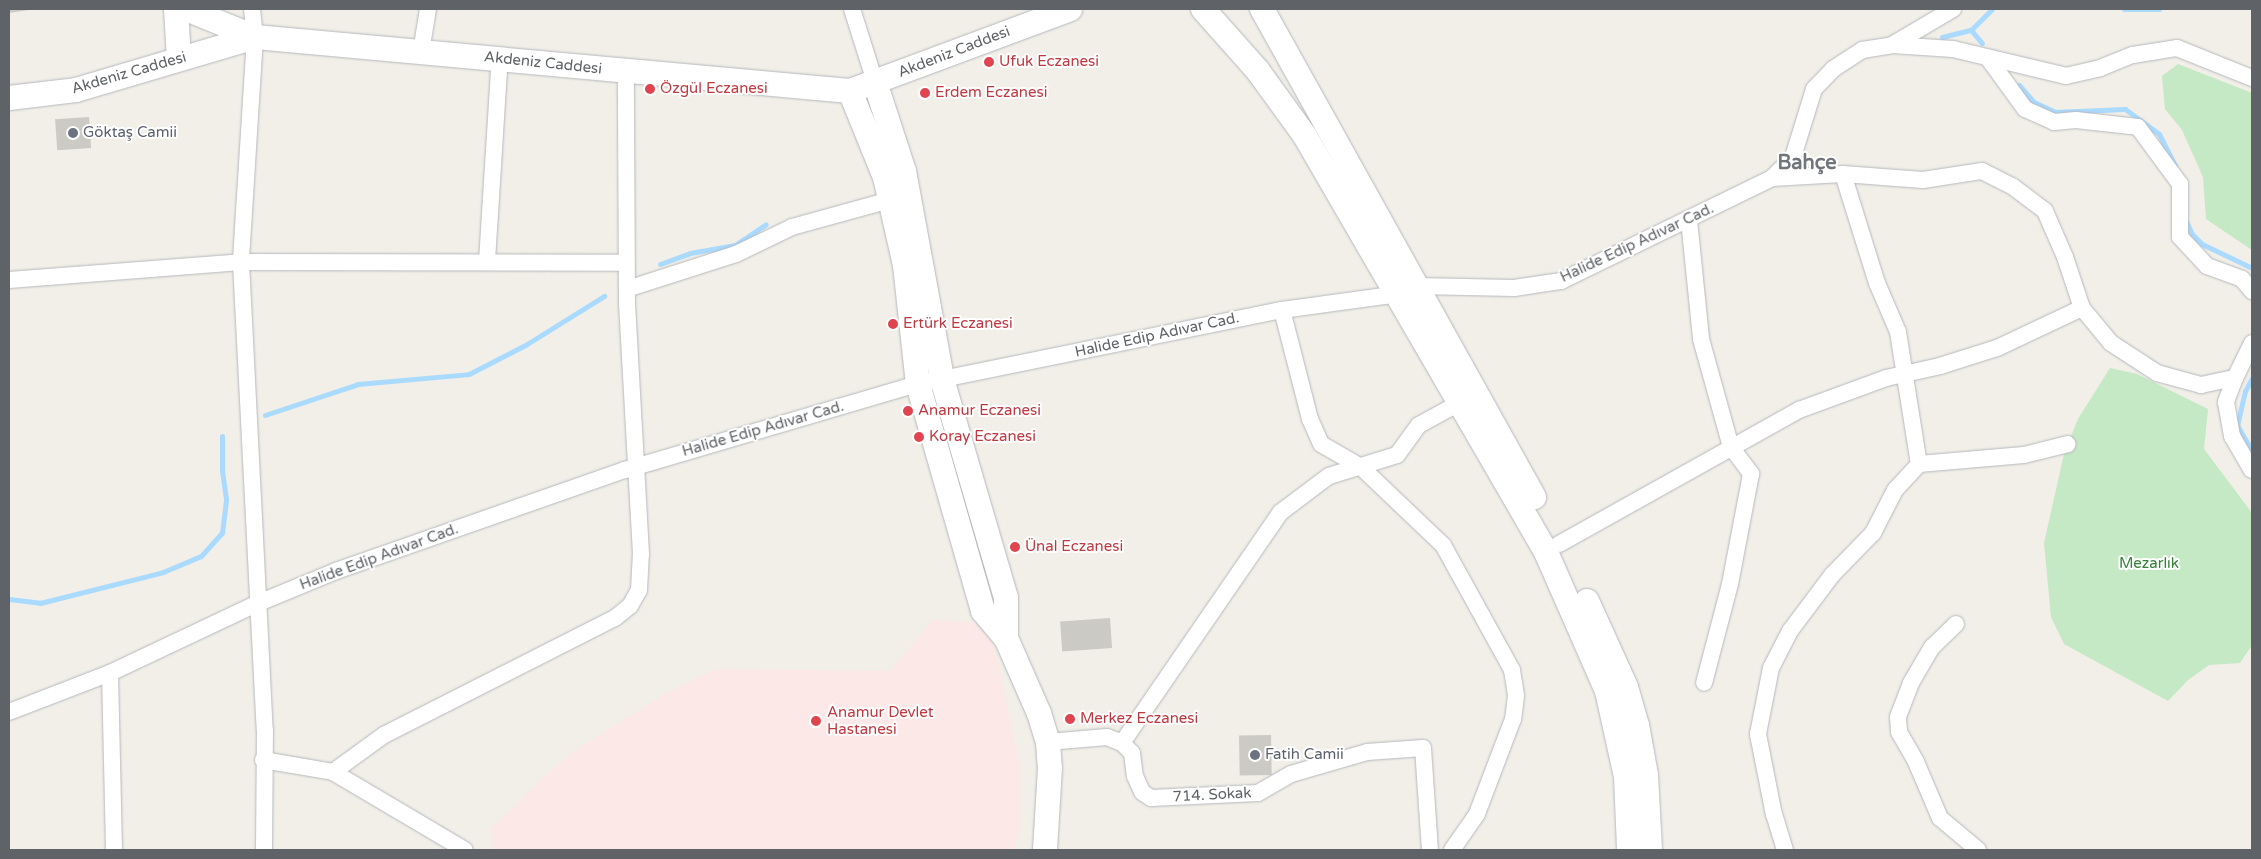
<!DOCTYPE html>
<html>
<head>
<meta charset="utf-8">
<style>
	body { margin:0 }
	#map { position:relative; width:2261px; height:859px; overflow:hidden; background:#f1efe8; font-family:"Varela Round",sans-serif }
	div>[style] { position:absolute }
	.medical>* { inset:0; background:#fce8e6 }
	.green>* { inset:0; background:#c5e8c5 }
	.stream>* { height:5px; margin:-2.5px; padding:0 2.5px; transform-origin:2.5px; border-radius:2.5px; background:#aadaff }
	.building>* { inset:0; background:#cccac5; transform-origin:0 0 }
	.roads { filter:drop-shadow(0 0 1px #b5b8bc) drop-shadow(0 0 1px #b5b8bc) }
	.street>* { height:16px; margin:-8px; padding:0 8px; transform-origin:8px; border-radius:8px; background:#fff }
	.secondary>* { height:24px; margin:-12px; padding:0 12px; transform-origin:12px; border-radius:12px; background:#fff }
	.dots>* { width:14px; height:14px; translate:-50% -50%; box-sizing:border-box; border:2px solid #fff; border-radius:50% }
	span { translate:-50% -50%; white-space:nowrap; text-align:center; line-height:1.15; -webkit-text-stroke:4px #fff; paint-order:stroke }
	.street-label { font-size:15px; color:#5f6368 }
	.health-label { font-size:15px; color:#be3a42 }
	.left { translate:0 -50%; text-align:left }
	.worship-label { font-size:15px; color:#5b616d }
	.park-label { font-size:15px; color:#348238 }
	.district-label { font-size:20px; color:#70757a; font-weight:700 }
	.frame { position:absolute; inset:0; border:10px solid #5f6368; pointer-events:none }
</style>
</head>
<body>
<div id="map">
	<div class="medical">
		<i style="clip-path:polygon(933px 619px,985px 624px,997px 658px,1020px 767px,1020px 825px,1014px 850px,492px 850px,491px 829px,545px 776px,574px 751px,668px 692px,716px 669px,890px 671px)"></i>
	</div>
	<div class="green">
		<i style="clip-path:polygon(2178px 64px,2252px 93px,2252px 250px,2206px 219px,2203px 177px,2182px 130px,2165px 109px,2162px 76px)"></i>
		<i style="clip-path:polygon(2110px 368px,2137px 374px,2208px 409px,2204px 449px,2252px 513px,2252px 645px,2240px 663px,2209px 665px,2188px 680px,2168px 701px,2064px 644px,2051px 617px,2044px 543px,2064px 454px,2078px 419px)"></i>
	</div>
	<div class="stream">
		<i style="left:2124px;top:9px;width:35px"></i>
		<i style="left:1971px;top:30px;width:17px;rotate:50deg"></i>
		<i style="left:1942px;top:37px;width:30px;rotate:-14deg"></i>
		<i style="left:1971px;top:30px;width:30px;rotate:-45deg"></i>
		<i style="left:2019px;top:85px;width:23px;rotate:49deg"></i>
		<i style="left:2034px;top:102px;width:23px;rotate:25deg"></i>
		<i style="left:2055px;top:112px;width:70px;rotate:-2.5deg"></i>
		<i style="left:2125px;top:109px;width:42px;rotate:36.3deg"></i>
		<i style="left:2159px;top:134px;width:36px;rotate:63deg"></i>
		<i style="left:2186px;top:221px;width:14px;rotate:65deg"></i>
		<i style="left:2192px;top:234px;width:14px;rotate:45deg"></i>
		<i style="left:2202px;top:244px;width:55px;rotate:25.6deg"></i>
		<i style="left:660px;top:264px;width:32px;rotate:-20deg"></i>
		<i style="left:690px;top:253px;width:46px;rotate:-10.1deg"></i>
		<i style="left:735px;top:245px;width:37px;rotate:-34deg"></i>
		<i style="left:2252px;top:378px;width:15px;rotate:118deg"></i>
		<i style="left:2245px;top:391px;width:35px;rotate:103deg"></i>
		<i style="left:2237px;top:425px;width:30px;rotate:60deg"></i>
		<i style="left:265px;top:415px;width:98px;rotate:-18.4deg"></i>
		<i style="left:358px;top:384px;width:111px;rotate:-5.1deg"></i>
		<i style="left:469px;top:374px;width:65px;rotate:-27.3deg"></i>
		<i style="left:527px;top:344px;width:91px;rotate:-31.9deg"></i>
		<i style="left:9px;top:599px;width:31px;rotate:7deg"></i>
		<i style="left:40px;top:603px;width:127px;rotate:-14.1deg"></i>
		<i style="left:163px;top:572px;width:41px;rotate:-22.8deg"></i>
		<i style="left:201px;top:556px;width:31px;rotate:-48deg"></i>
		<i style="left:222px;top:533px;width:34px;rotate:-83deg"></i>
		<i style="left:226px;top:499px;width:28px;rotate:-98deg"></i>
		<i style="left:222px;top:471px;width:35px;rotate:-90deg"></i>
	</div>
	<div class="building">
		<i style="clip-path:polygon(9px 9px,29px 9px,29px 10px,9px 13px)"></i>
		<i style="left:89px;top:117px;width:31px;height:34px;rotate:86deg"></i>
		<i style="left:1110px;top:618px;width:30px;height:50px;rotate:86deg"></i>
		<i style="left:1271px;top:735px;width:40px;height:32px;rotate:89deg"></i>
	</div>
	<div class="roads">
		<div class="street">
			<i style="left:252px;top:9px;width:28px;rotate:84deg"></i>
			<i style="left:255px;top:37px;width:225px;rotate:93.6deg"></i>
			<i style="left:241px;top:262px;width:469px;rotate:87.1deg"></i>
			<i style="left:265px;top:730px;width:120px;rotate:90.5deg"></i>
			<i style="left:852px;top:9px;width:77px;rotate:72.5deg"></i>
			<i style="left:1892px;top:45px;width:71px;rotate:-30.5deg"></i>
			<i style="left:421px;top:52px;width:44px;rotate:-80.8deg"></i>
			<i style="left:1988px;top:58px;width:63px;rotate:54deg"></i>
			<i style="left:2025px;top:109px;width:32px;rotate:24deg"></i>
			<i style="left:2054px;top:122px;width:22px;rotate:-5deg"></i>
			<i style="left:2076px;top:120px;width:62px;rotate:6.4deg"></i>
			<i style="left:2138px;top:127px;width:71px;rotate:53.6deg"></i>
			<i style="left:2180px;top:184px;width:53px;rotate:90deg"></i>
			<i style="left:2180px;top:237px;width:40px;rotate:47deg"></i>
			<i style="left:2207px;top:266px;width:37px;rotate:20deg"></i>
			<i style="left:2242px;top:279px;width:16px;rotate:50deg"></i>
			<i style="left:1843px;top:174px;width:114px;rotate:72.7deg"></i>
			<i style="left:1877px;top:283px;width:53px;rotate:66.8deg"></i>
			<i style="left:1898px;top:332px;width:134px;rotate:81deg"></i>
			<i style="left:1772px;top:178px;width:71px;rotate:-3.2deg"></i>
			<i style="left:1843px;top:174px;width:80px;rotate:4.3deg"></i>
			<i style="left:1923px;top:180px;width:60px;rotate:-8.7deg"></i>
			<i style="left:1982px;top:171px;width:34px;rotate:27deg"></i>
			<i style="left:2012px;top:186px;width:41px;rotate:37.1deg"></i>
			<i style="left:2045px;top:211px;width:50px;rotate:66.5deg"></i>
			<i style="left:2065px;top:257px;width:54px;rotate:71.6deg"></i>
			<i style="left:2082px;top:308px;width:45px;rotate:50.4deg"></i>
			<i style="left:2111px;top:343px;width:55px;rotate:33.1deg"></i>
			<i style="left:2157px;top:373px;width:46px;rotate:15.3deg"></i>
			<i style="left:2201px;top:385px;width:35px;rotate:-12deg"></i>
			<i style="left:2235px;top:378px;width:26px;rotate:111deg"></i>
			<i style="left:2226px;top:402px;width:35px;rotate:80deg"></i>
			<i style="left:2232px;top:436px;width:39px;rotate:60deg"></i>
			<i style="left:1689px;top:220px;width:120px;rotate:84.2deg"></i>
			<i style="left:1701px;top:339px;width:112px;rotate:74.5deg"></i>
			<i style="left:1731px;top:447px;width:34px;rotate:53deg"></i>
			<i style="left:1751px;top:474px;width:112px;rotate:100.8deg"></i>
			<i style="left:1730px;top:584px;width:102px;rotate:104.7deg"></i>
			<i style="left:487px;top:261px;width:204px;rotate:-86.4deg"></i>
			<i style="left:9px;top:280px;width:233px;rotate:-4.4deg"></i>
			<i style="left:241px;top:262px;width:385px;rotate:0.1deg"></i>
			<i style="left:627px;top:289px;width:114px;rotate:-17.8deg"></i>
			<i style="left:736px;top:254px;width:62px;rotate:-25.7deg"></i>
			<i style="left:792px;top:227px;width:102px;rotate:-15.4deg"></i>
			<i style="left:1282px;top:310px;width:113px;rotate:75.6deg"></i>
			<i style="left:1310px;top:419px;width:27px;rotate:66deg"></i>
			<i style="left:1321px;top:444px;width:46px;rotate:29.9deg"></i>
			<i style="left:1361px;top:467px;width:113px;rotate:43.6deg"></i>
			<i style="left:1443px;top:545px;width:143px;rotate:61.1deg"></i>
			<i style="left:1512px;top:670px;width:26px;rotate:81deg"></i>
			<i style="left:1516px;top:696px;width:23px;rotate:97deg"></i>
			<i style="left:1513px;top:719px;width:102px;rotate:110.8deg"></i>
			<i style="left:1477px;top:814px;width:44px;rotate:124.8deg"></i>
			<i style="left:2235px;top:378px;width:39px;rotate:-64deg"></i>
			<i style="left:1559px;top:544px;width:275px;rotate:-29.2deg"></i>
			<i style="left:1799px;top:410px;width:93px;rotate:-20.2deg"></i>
			<i style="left:1886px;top:378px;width:55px;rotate:-12.5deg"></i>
			<i style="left:1940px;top:366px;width:60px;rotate:-17.5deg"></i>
			<i style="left:1997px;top:348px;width:94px;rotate:-25.2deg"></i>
			<i style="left:1956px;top:624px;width:33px;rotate:136deg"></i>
			<i style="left:1932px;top:647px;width:42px;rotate:120.3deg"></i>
			<i style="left:1911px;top:683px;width:36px;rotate:111deg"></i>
			<i style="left:1898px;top:717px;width:15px;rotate:86deg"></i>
			<i style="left:1899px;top:732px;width:34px;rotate:60deg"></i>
			<i style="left:1916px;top:762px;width:61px;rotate:66.8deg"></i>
			<i style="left:1940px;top:818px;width:50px;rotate:40.1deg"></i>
			<i style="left:110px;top:673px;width:177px;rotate:88.7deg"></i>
			<i style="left:9px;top:712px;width:108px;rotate:-21.1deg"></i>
			<i style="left:110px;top:673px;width:161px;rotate:-25.3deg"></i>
			<i style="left:256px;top:604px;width:87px;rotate:-22.4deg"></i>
			<i style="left:336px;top:571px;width:306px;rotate:-19.3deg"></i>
			<i style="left:625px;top:470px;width:305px;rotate:-16.4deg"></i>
			<i style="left:918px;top:384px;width:371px;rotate:-11.5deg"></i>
			<i style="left:1282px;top:310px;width:118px;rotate:-7.8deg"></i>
			<i style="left:1399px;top:294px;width:20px;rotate:-24deg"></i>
			<i style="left:1417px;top:286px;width:97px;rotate:1.2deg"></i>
			<i style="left:1514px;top:288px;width:48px;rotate:-8.5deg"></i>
			<i style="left:1561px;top:281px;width:235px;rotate:-26deg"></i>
			<i style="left:1772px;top:178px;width:30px;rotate:-45deg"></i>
			<i style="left:1793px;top:157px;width:71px;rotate:-72.8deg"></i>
			<i style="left:1814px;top:89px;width:28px;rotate:-46deg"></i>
			<i style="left:1833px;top:69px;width:35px;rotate:-33deg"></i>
			<i style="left:1862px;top:50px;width:30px;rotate:-9deg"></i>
			<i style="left:1892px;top:45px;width:61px;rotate:3.8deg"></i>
			<i style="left:1953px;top:49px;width:116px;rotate:13.4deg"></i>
			<i style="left:2066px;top:76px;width:35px;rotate:-13deg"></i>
			<i style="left:2100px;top:68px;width:35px;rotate:-22deg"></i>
			<i style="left:2133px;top:55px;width:45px;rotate:-9deg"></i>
			<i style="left:2177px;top:48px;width:81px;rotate:21.8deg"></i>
			<i style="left:1048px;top:742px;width:59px;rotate:-4.8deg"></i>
			<i style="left:1107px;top:737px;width:16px;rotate:22deg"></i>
			<i style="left:1122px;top:743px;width:14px;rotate:45deg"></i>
			<i style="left:1132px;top:753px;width:23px;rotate:83deg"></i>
			<i style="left:1135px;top:776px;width:17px;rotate:66deg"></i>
			<i style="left:1142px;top:792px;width:11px;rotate:34deg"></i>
			<i style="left:1151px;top:798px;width:107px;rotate:-2.7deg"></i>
			<i style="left:1258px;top:793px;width:38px;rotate:-30deg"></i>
			<i style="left:1291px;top:774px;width:79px;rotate:-16.1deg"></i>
			<i style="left:1367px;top:752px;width:56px;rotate:-4.1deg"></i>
			<i style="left:1423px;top:748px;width:102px;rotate:86.1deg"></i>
			<i style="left:1122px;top:743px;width:280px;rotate:-55.5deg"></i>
			<i style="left:1281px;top:512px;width:60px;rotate:-36.9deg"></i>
			<i style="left:1329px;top:476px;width:71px;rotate:-17.2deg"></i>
			<i style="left:1397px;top:455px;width:37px;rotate:-54deg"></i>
			<i style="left:1419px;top:425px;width:48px;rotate:-28.7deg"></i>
			<i style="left:263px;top:760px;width:71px;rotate:9.7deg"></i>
			<i style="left:333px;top:772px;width:63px;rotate:-36deg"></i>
			<i style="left:384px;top:735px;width:259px;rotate:-26.9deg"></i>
			<i style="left:615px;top:618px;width:19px;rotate:-39deg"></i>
			<i style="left:630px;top:606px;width:18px;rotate:-61deg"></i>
			<i style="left:639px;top:590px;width:36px;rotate:-87deg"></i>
			<i style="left:641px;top:554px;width:254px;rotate:-93.2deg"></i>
			<i style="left:627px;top:300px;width:229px;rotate:-90.3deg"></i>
			<i style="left:333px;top:772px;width:153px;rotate:30.6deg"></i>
			<i style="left:1785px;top:850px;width:37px;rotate:-107deg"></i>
			<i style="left:1774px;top:815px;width:83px;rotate:-101.2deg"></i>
			<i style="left:1758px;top:734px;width:67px;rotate:-78.9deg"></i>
			<i style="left:1771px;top:668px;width:42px;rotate:-62.8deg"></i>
			<i style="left:1790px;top:631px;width:70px;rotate:-53.1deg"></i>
			<i style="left:1832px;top:575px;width:59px;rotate:-45.7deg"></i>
			<i style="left:1873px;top:533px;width:48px;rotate:-62.9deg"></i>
			<i style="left:1895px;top:490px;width:35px;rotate:-47deg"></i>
			<i style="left:1919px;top:464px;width:105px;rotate:-4.9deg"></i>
			<i style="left:2024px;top:455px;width:45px;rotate:-14deg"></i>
		</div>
		<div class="secondary">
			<i style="left:176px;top:9px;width:50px;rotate:86.6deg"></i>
			<i style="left:186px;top:9px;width:74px;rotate:22.1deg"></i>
			<i style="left:1203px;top:9px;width:83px;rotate:48.4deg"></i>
			<i style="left:1258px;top:71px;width:80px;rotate:54.1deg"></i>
			<i style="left:1305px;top:136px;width:481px;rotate:59.9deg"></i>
			<i style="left:1546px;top:552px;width:152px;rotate:66.3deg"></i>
			<i style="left:1607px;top:691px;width:88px;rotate:77.5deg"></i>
			<i style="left:1626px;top:777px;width:73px;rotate:87.6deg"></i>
			<i style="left:1262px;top:9px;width:559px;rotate:60.87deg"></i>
			<i style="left:875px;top:82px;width:94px;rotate:72deg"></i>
			<i style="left:904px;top:171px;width:211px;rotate:79.6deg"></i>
			<i style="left:942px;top:379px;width:228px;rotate:73.7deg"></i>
			<i style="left:1006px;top:598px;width:40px;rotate:90deg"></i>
			<i style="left:850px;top:91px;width:93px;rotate:67.9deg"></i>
			<i style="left:885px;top:177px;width:90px;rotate:77.2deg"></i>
			<i style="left:905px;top:265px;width:120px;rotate:83.8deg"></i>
			<i style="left:918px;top:384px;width:236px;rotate:74deg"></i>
			<i style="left:983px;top:611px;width:35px;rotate:50deg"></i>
			<i style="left:1006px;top:638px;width:82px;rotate:66.3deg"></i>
			<i style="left:1039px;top:713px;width:30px;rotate:73deg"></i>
			<i style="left:1048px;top:742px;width:26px;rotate:86deg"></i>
			<i style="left:1050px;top:768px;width:82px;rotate:93.5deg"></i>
			<i style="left:9px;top:98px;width:67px;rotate:-6.8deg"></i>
			<i style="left:76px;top:90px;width:187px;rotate:-16.5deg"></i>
			<i style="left:255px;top:37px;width:597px;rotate:5.19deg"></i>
			<i style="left:850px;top:91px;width:235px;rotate:-20.4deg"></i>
			<i style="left:1587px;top:601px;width:94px;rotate:65.6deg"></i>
			<i style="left:1626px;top:687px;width:40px;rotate:74deg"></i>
			<i style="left:1637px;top:725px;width:51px;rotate:79.8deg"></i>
			<i style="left:1646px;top:775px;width:75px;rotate:86.9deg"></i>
		</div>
	</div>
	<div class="dots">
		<i style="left:989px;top:62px;background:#e0444e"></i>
		<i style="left:650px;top:89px;background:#e0444e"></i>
		<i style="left:925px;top:93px;background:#e0444e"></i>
		<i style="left:73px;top:133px;background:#6b7280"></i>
		<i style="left:893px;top:324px;background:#e0444e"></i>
		<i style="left:908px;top:411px;background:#e0444e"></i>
		<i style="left:919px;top:437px;background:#e0444e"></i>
		<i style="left:1015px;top:547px;background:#e0444e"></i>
		<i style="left:1070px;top:719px;background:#e0444e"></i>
		<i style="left:816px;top:721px;background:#e0444e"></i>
		<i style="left:1255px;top:755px;background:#6b7280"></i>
	</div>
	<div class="street-label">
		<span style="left:954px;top:52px;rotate:-21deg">Akdeniz Caddesi</span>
		<span style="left:543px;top:63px;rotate:6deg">Akdeniz Caddesi</span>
		<span style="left:129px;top:73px;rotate:-16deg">Akdeniz Caddesi</span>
		<span style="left:1637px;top:243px;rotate:-25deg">Halide Edip Adıvar Cad.</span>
		<span style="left:1157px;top:335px;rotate:-12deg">Halide Edip Adıvar Cad.</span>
		<span style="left:763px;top:429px;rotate:-16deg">Halide Edip Adıvar Cad.</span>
		<span style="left:379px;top:557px;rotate:-20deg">Halide Edip Adıvar Cad.</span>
		<span style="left:1212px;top:795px;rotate:-3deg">714. Sokak</span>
	</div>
	<div class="health-label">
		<span class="left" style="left:999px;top:62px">Ufuk Eczanesi</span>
		<span class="left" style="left:660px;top:89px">Özgül Eczanesi</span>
		<span class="left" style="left:935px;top:93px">Erdem Eczanesi</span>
		<span class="left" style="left:903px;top:324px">Ertürk Eczanesi</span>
		<span class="left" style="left:918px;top:411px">Anamur Eczanesi</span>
		<span class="left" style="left:929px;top:437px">Koray Eczanesi</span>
		<span class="left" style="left:1025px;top:547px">Ünal Eczanesi</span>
		<span class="left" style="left:827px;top:721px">Anamur Devlet<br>Hastanesi</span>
		<span class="left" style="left:1080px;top:719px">Merkez Eczanesi</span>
	</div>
	<div class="worship-label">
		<span class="left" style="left:83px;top:133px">Göktaş Camii</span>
		<span class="left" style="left:1265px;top:755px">Fatih Camii</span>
	</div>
	<div class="park-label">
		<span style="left:2149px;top:564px">Mezarlık</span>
	</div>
	<div class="district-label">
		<span style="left:1807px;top:163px">Bahçe</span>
	</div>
	<div class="frame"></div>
</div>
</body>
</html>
